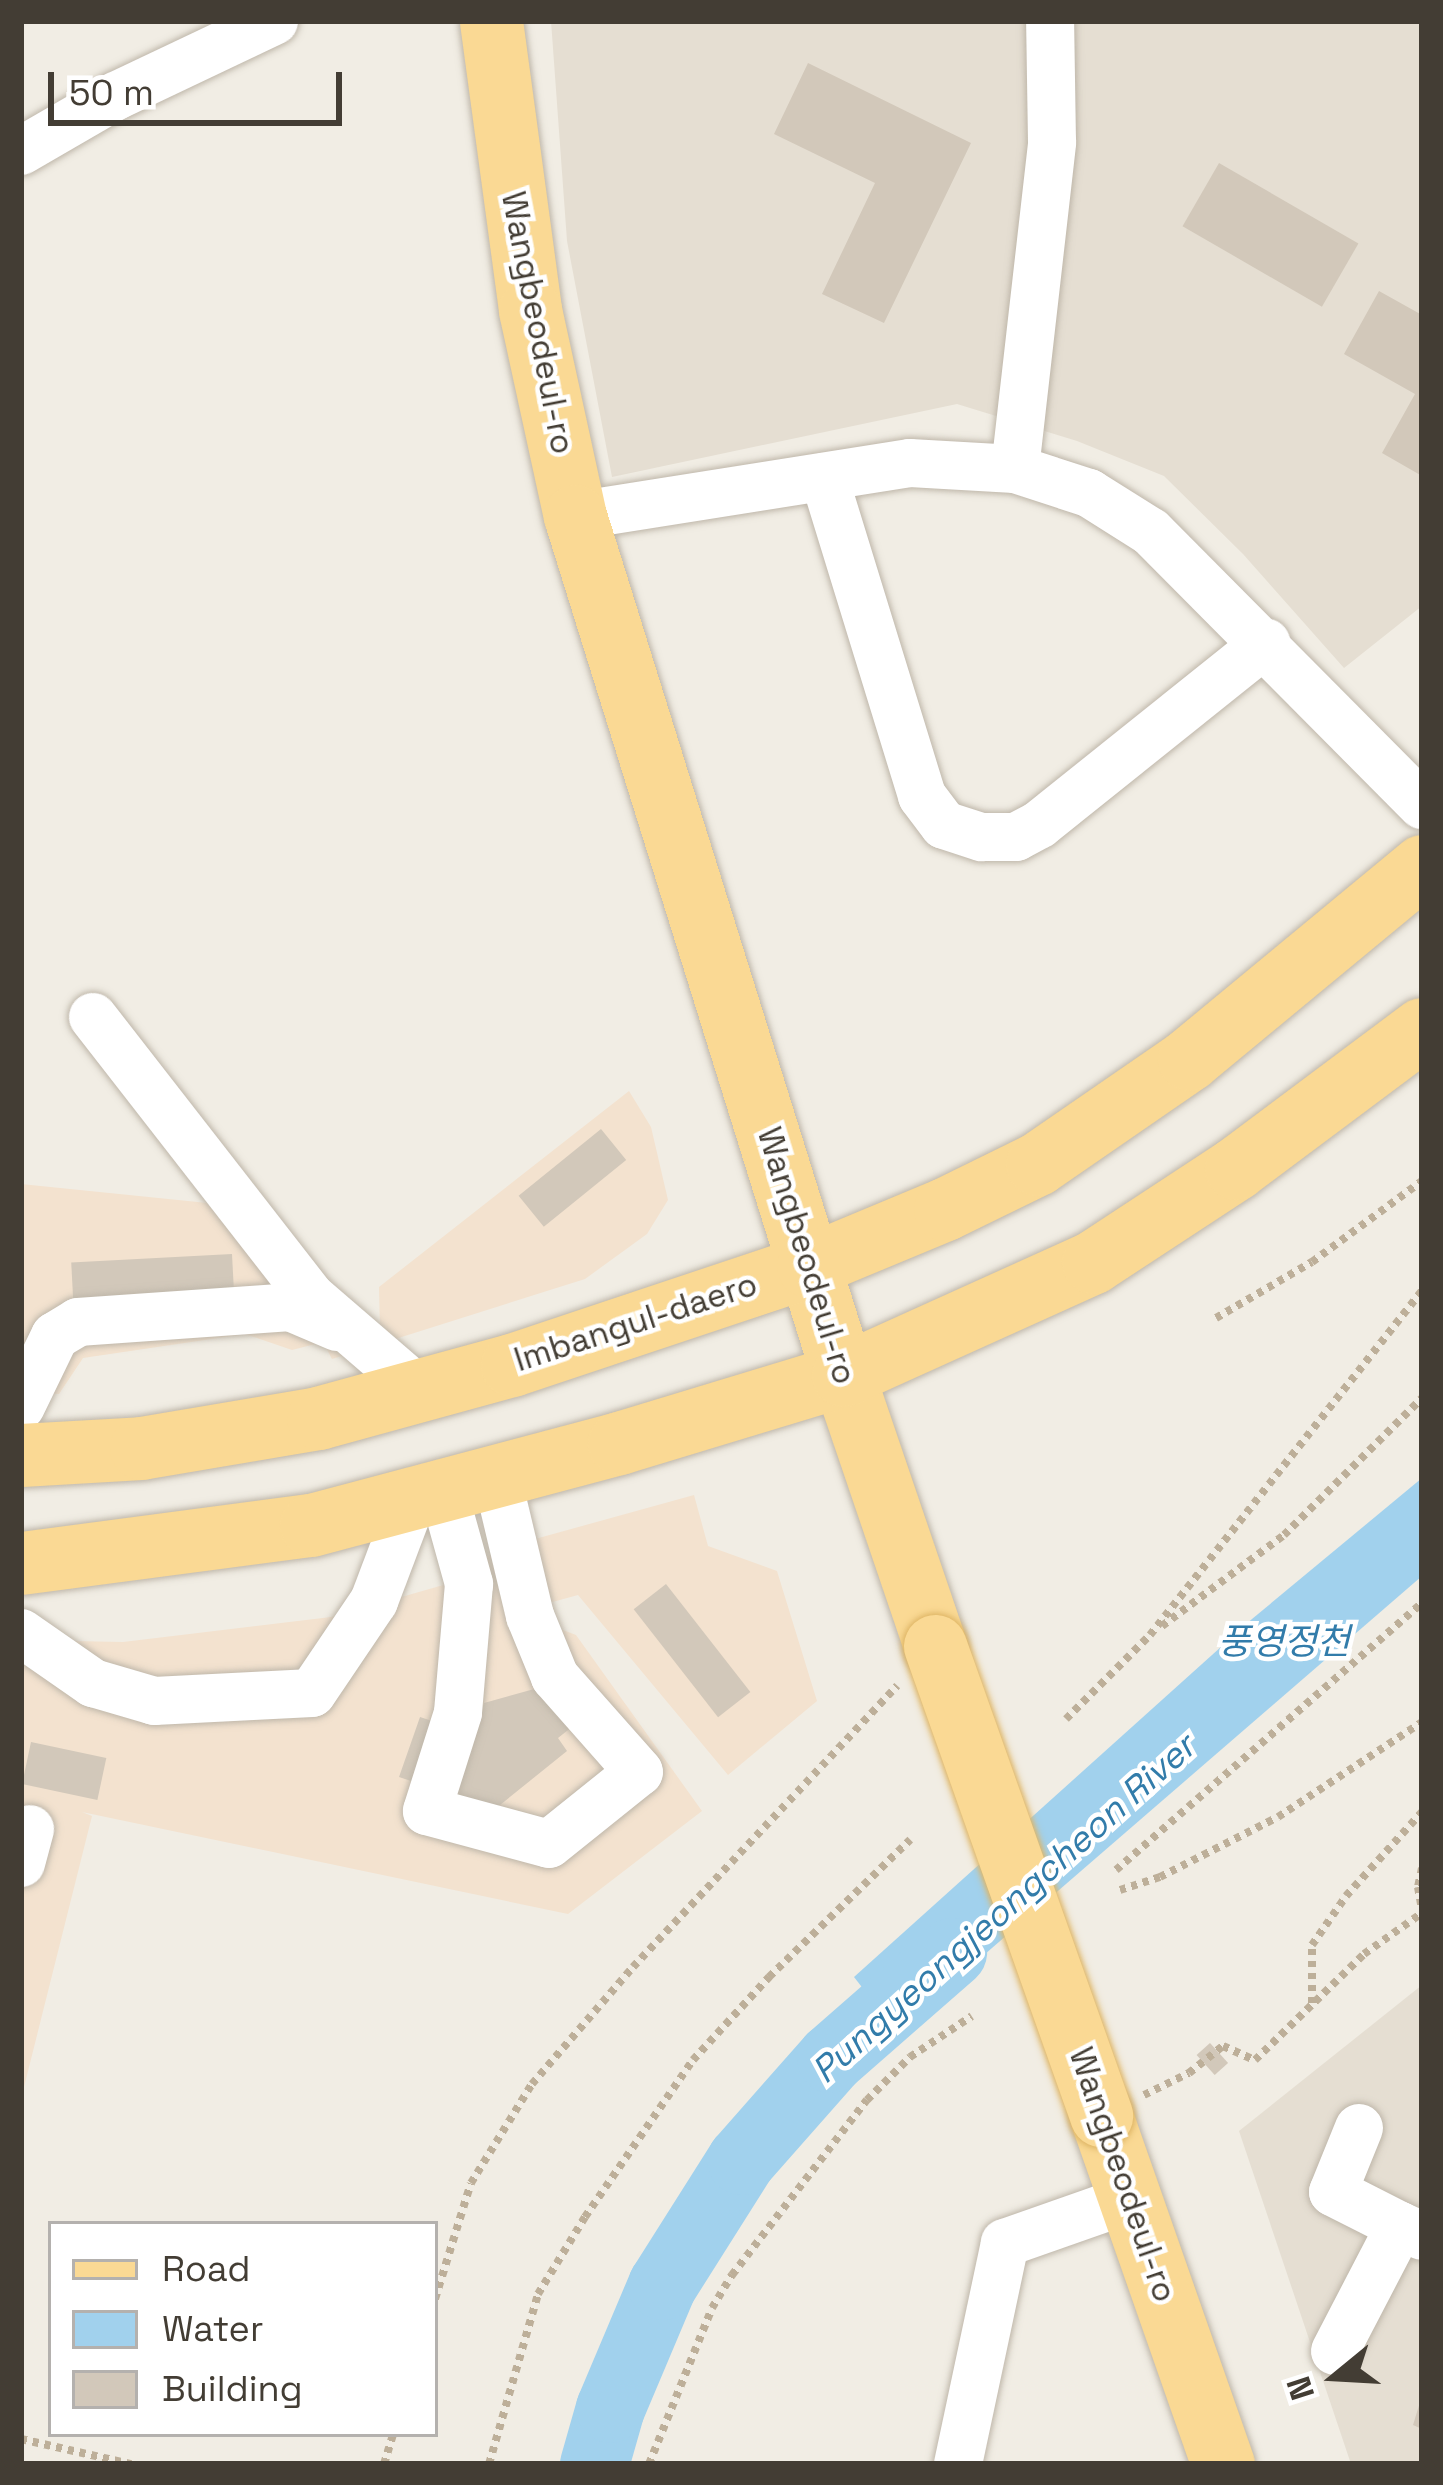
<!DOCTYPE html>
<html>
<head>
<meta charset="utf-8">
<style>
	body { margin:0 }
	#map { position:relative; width:1443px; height:2485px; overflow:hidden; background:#f1ede4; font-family:"Space Grotesk","Noto Sans KR",sans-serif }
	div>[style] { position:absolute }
	.residential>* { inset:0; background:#e5ded2 }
	.commercial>* { inset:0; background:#f3e2cf }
	.water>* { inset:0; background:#a1d1ed }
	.river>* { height:69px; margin:-34.5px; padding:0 34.5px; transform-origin:34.5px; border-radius:34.5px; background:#a1d1ed }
	.building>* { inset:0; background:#d2c8ba; transform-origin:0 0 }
	.path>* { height:8px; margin-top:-4px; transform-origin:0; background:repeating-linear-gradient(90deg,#bdaf99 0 6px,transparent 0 12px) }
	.roads { filter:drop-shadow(0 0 3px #bfb7aa) drop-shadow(0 0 3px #bfb7aa) }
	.minor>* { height:48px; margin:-24px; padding:0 24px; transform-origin:24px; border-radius:24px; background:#fff }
	.major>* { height:63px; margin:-31.5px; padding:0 31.5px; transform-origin:31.5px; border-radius:31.5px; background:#fad994 }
	.bridges { filter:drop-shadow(0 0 3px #deb565) drop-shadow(0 0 3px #deb565) }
	.major-bridge>* { height:63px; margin:-31.5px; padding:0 31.5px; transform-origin:31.5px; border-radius:31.5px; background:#fad994 }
	span { translate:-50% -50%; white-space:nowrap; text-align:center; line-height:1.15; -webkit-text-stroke:9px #fff; paint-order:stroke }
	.street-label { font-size:33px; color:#433d34 }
	.water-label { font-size:36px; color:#327caa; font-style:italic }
	.frame { position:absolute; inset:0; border:24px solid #433d34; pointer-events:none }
	.legend { position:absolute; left:48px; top:2221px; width:390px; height:216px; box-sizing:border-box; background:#fff; border:3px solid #b4b1ae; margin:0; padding:15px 21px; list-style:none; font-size:36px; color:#433d34 }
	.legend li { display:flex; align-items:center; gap:24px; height:60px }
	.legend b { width:60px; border:3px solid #b4b1ae }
	.north { position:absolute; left:1275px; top:2317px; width:120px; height:120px; -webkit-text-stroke:9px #fff; paint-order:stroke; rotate:252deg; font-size:33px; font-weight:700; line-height:48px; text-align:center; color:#433d34 }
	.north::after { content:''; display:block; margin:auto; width:42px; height:54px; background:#433d34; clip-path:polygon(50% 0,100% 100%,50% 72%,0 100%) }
	.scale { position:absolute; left:48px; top:72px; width:294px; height:54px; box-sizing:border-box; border:6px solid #433d34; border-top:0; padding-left:15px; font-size:36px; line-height:42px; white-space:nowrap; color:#433d34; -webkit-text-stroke:9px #fff; paint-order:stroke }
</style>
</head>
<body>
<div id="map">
	<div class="residential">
		<i style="clip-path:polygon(551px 21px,1422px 21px,1422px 606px,1344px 668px,1243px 554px,1164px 476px,1077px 441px,957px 404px,612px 477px,567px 241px)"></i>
		<i style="clip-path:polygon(1422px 1985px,1422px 2464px,1351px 2464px,1239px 2131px)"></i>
	</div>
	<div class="commercial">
		<i style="clip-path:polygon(629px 1091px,651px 1127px,668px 1200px,647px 1234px,585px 1279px,332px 1359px,323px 1342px,292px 1350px,245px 1334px,83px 1358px,59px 1394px,21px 1392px,21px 1184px,227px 1205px,380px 1330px,379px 1287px)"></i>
		<i style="clip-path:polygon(694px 1495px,708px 1546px,777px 1571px,817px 1701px,728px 1775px,578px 1595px,516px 1612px,576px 1635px,702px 1811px,568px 1914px,82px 1812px,92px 1816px,21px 2099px,21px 1640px,123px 1642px,331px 1617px,447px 1584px,499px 1549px)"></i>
	</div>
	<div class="water">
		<i style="clip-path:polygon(1422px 1478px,1422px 1576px,896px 2031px,854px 1977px,1252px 1619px)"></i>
	</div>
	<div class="river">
		<i style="left:594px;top:2464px;width:58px;rotate:-74.1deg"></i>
		<i style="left:610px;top:2408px;width:134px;rotate:-67.1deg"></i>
		<i style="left:662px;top:2285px;width:148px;rotate:-57.7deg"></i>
		<i style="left:741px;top:2160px;width:136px;rotate:-48.6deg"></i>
		<i style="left:831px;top:2058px;width:161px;rotate:-41.2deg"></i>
	</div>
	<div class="building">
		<i style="clip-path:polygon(808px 63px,971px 143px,884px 323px,822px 294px,875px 183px,774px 134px)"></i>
		<i style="left:1219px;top:163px;width:161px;height:73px;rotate:30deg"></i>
		<i style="clip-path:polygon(1379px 291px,1422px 315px,1422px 476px,1382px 453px,1415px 394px,1344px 354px)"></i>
		<i style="left:601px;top:1129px;width:40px;height:106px;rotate:51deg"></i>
		<i style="left:232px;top:1254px;width:44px;height:161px;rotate:87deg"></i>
		<i style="left:666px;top:1584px;width:137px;height:41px;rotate:52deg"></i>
		<i style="clip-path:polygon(574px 1678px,597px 1707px,558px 1738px,567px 1751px,495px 1809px,399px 1777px,420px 1717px,474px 1735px,484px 1703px)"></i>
		<i style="left:31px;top:1742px;width:77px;height:43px;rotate:12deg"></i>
		<i style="left:1210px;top:2043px;width:27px;height:18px;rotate:48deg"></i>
		<i style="clip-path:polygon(1421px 2399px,1422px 2399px,1422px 2429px,1413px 2425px)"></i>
	</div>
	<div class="path">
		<i style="left:1216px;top:1318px;width:111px;rotate:-30.3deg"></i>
		<i style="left:1312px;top:1262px;width:137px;rotate:-36.4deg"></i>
		<i style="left:1162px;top:1626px;width:152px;rotate:-36.7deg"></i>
		<i style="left:1284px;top:1535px;width:194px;rotate:-44.8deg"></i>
		<i style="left:1066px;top:1719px;width:119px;rotate:-45deg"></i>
		<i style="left:1150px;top:1635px;width:439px;rotate:-51.7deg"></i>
		<i style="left:1422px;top:1868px;width:19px;rotate:102deg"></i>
		<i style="left:1418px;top:1887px;width:22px;rotate:80deg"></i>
		<i style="left:1116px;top:1870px;width:406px;rotate:-41.1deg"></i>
		<i style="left:1120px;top:1890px;width:42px;rotate:-18deg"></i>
		<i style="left:1160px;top:1877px;width:132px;rotate:-27deg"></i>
		<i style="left:1278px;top:1817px;width:173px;rotate:-33.4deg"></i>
		<i style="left:1312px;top:2003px;width:58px;rotate:-90deg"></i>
		<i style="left:1312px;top:1945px;width:60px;rotate:-55.2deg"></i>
		<i style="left:1346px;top:1896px;width:113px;rotate:-47.9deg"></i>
		<i style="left:1144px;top:2095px;width:50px;rotate:-26.1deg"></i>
		<i style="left:1189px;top:2073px;width:43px;rotate:-38.5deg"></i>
		<i style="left:1223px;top:2046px;width:35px;rotate:24deg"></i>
		<i style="left:1255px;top:2060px;width:152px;rotate:-44.2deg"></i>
		<i style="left:1364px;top:1954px;width:71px;rotate:-35.3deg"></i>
		<i style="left:435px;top:2299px;width:121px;rotate:-72.8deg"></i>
		<i style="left:471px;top:2183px;width:116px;rotate:-58.4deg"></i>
		<i style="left:532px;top:2084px;width:155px;rotate:-49.2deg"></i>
		<i style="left:633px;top:1967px;width:386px;rotate:-46.8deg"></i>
		<i style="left:21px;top:2439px;width:113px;rotate:12.8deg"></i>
		<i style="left:384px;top:2464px;width:31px;rotate:-73deg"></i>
		<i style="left:489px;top:2464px;width:177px;rotate:-73.9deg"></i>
		<i style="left:538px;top:2294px;width:90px;rotate:-58.6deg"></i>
		<i style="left:585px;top:2217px;width:191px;rotate:-55.5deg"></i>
		<i style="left:693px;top:2060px;width:113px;rotate:-47.5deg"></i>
		<i style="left:769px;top:1977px;width:197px;rotate:-44.2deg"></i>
		<i style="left:649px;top:2464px;width:168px;rotate:-68deg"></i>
		<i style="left:712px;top:2308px;width:39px;rotate:-59deg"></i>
		<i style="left:732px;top:2275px;width:221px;rotate:-52.4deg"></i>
		<i style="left:867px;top:2100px;width:61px;rotate:-45deg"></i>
		<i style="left:910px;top:2057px;width:74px;rotate:-33.5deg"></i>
	</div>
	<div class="roads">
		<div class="minor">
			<i style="left:21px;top:151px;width:110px;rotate:-30.1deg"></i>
			<i style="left:116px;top:96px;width:175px;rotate:-25.4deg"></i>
			<i style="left:1015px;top:469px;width:329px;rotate:-83.5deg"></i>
			<i style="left:1052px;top:142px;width:121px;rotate:-90.9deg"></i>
			<i style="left:824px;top:477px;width:334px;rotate:72.9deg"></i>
			<i style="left:922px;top:796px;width:36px;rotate:53deg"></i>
			<i style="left:944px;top:825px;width:40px;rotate:18deg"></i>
			<i style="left:982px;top:837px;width:34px"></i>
			<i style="left:1016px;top:837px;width:27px;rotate:-28deg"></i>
			<i style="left:1040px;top:824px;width:290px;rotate:-38.7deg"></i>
			<i style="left:575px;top:516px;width:339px;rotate:-9deg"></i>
			<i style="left:910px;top:463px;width:105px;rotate:3.3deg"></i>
			<i style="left:1015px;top:469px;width:78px;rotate:18deg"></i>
			<i style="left:1089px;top:493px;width:73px;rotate:32.2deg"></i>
			<i style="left:1151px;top:532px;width:385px;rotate:45.2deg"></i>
			<i style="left:93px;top:1017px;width:353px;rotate:52.1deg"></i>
			<i style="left:310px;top:1296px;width:145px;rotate:40.8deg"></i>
			<i style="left:21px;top:1406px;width:78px;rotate:-64.1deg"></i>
			<i style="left:55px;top:1336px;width:27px;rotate:-31deg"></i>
			<i style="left:78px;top:1322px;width:213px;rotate:-4deg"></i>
			<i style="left:290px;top:1307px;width:51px;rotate:23.1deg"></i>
			<i style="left:443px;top:1490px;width:98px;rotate:74.5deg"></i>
			<i style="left:469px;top:1584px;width:129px;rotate:94.9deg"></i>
			<i style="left:458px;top:1713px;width:103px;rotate:107.6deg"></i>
			<i style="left:427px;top:1811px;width:126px;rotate:15.1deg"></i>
			<i style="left:549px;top:1844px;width:115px;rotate:-38.7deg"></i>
			<i style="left:639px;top:1772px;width:127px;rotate:-131.5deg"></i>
			<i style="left:555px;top:1677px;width:66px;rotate:-112.3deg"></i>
			<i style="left:530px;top:1616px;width:143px;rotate:-103.4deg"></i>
			<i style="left:21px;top:1633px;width:88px;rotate:34.8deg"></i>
			<i style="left:93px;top:1683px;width:64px;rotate:16.4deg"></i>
			<i style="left:154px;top:1701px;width:158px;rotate:-2.9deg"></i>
			<i style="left:312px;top:1693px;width:111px;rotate:-56deg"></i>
			<i style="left:374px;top:1601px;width:110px;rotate:-69.3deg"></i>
			<i style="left:21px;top:1863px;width:35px;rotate:-75deg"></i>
			<i style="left:1359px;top:2128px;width:69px;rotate:112.1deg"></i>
			<i style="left:1333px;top:2192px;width:75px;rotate:26.9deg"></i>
			<i style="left:1335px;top:2351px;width:141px;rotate:-62.5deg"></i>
			<i style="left:1400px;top:2226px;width:24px;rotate:24deg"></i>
			<i style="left:958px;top:2464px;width:226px;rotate:-78deg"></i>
			<i style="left:1005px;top:2243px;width:133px;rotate:-19.4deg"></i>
		</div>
		<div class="major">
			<i style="left:491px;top:21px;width:292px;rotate:82.3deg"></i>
			<i style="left:530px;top:310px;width:211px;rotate:77.7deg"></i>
			<i style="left:575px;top:516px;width:900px;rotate:72.67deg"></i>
			<i style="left:843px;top:1375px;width:286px;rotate:71.2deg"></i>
			<i style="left:21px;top:1455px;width:120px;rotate:-3.3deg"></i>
			<i style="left:141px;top:1448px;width:180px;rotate:-9.6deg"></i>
			<i style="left:318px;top:1418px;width:201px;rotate:-15.3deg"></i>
			<i style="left:512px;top:1365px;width:312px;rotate:-18.5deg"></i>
			<i style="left:808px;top:1266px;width:148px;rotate:-22.6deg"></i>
			<i style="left:945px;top:1209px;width:102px;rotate:-26.1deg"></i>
			<i style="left:1037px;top:1164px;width:185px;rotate:-34.6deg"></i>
			<i style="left:1189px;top:1059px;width:303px;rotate:-39.6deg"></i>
			<i style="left:21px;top:1563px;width:292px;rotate:-7.5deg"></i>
			<i style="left:311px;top:1525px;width:319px;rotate:-14.9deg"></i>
			<i style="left:619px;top:1443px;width:234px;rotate:-16.9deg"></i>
			<i style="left:843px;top:1375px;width:274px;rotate:-24.3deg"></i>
			<i style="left:1093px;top:1262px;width:171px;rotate:-33.3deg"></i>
			<i style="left:1236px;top:1168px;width:232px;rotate:-36.8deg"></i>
			<i style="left:1101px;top:2116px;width:369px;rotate:70.7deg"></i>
		</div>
	</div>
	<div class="bridges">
		<div class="major-bridge">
			<i style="left:935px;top:1646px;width:498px;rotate:70.5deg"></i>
		</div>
	</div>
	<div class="street-label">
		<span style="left:537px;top:323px;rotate:79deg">Wangbeodeul-ro</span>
		<span style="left:806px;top:1256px;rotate:73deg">Wangbeodeul-ro</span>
		<span style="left:636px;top:1323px;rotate:-18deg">Imbangul-daero</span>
		<span style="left:1122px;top:2175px;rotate:71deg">Wangbeodeul-ro</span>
	</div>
	<div class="water-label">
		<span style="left:1284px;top:1643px">풍영정천</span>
		<span style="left:1004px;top:1909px;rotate:-42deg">Pungyeongjeongcheon River</span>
	</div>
	<div class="frame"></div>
	<ul class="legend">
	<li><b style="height:15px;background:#fad994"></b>Road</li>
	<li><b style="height:33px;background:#a1d1ed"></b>Water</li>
	<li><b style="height:33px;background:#d2c8ba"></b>Building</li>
	</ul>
	<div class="north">N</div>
	<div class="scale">50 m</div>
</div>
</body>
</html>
